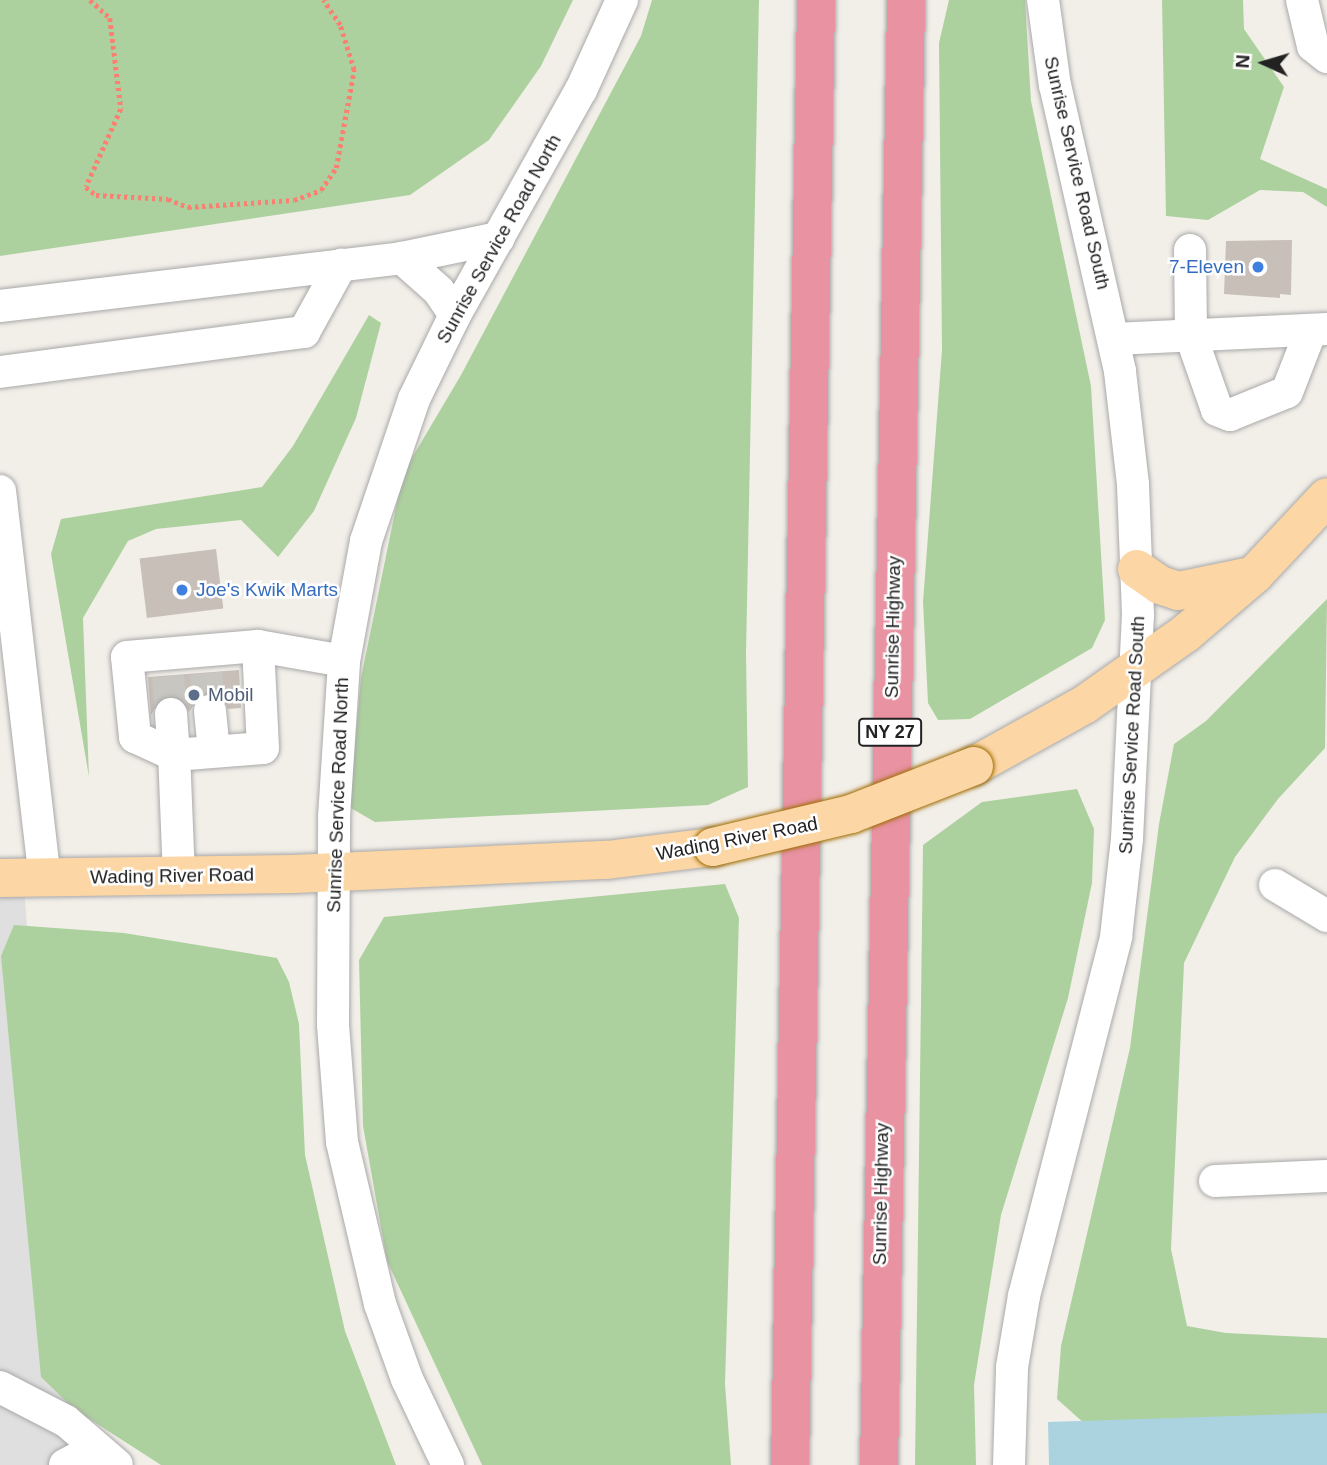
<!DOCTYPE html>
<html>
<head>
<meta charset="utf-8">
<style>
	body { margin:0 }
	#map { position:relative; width:1327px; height:1465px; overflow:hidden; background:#f2efe9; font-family:Arial,sans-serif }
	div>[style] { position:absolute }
	.residential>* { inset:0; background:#e0dfdf }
	.forest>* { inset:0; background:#add19e }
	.water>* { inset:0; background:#aad3df }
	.building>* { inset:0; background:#c7bfb8; transform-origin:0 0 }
	.minor-tunnel>* { height:32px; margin-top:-16px; transform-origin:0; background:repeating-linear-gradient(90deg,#c8c6c1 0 32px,transparent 0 48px) }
	.path>* { height:4.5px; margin-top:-2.25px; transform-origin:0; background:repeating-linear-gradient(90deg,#fa8072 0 3.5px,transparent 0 7px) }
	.roads { filter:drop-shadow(0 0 2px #a9a9a9) drop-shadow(0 0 2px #a9a9a9) }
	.minor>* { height:32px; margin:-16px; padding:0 16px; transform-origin:16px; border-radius:16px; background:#fff }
	.major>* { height:38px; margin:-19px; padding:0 19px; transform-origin:19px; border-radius:19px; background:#fcd6a4 }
	.highway>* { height:38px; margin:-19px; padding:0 19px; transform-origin:19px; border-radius:19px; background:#e892a2 }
	.bridges { filter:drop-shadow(0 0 2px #a06b00) drop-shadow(0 0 2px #a06b00) }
	.major-bridge>* { height:38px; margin:-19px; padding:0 19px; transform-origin:19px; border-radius:19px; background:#fcd6a4 }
	.dots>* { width:19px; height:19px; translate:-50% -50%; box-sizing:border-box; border:4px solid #fff; border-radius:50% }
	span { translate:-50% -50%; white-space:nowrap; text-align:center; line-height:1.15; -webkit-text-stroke:5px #fff; paint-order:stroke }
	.shield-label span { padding:2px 5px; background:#fff; border:2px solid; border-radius:5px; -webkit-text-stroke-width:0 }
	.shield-label { font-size:18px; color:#222; font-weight:700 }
	.street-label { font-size:19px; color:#222 }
	.shop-label { font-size:19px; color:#366cbe }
	.right { translate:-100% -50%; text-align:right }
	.left { translate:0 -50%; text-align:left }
	.service-label { font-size:19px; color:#4e5e75 }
	.north { position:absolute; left:1229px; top:28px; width:70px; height:70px; -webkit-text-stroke:5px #fff; paint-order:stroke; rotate:274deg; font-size:19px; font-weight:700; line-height:28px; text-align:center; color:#222 }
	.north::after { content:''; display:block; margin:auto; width:24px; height:32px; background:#222; clip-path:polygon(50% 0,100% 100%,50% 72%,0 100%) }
</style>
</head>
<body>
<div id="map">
	<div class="residential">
		<i style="clip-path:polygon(0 878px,23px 878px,73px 1465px,0 1465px)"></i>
	</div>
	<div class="forest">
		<i style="clip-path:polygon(0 0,573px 0,541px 66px,489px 140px,410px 195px,0 256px)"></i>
		<i style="clip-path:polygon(652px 0,759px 0,746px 654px,748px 787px,708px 805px,375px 822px,349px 807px,361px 678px,403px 473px,461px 375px,641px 36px)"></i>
		<i style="clip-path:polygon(949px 0,1025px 0,1031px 101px,1091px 386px,1105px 620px,1092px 648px,970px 719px,938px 720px,928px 703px,923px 602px,942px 350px,939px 43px)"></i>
		<i style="clip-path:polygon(1162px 0,1243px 0,1244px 29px,1284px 87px,1260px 159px,1327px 189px,1327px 207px,1303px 192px,1260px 190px,1208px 220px,1166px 216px)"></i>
		<i style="clip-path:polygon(369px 315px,381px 323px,356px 418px,314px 511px,278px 557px,241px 520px,156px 529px,128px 541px,83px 618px,89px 777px,51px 554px,61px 519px,262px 487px,293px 446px)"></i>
		<i style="clip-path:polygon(1327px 599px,1325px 748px,1278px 799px,1235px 857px,1184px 963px,1171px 1249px,1187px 1326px,1226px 1333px,1327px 1338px,1327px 1465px,1238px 1465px,1105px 1442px,1057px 1399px,1061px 1346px,1130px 1048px,1159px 824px,1174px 744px,1206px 721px)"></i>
		<i style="clip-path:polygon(1077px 789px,1094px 829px,1092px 883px,1068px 998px,1001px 1215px,974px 1385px,976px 1465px,915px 1465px,923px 845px,982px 802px)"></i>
		<i style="clip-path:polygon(725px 884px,739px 918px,725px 1384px,731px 1465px,482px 1465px,387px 1261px,363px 1126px,359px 960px,384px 917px)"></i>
		<i style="clip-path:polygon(14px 925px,124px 933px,277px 958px,289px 982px,299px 1024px,305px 1155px,345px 1331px,396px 1465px,161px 1465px,74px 1409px,41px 1377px,1px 956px)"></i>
	</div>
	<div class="water">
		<i style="clip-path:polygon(1327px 1413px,1327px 1465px,1049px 1465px,1048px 1422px)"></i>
	</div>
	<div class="building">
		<i style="clip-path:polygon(1292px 240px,1291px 295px,1280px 294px,1280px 298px,1224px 294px,1226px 241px)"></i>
		<i style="left:216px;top:549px;width:60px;height:77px;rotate:83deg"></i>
		<i style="clip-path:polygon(239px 670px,241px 708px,228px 709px,224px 700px,209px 693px,199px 697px,189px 712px,180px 698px,169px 696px,160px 699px,151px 715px,148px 677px)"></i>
	</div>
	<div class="minor-tunnel">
		<i style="left:206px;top:673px;width:38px;rotate:84deg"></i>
		<i style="left:168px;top:676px;width:38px;rotate:85deg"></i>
	</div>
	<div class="path">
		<i style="left:90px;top:0;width:27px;rotate:42deg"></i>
		<i style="left:110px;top:18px;width:92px;rotate:83.1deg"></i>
		<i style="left:121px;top:109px;width:85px;rotate:114.2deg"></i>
		<i style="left:86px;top:187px;width:13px;rotate:39deg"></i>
		<i style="left:96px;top:195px;width:72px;rotate:3.2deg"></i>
		<i style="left:168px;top:199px;width:22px;rotate:22deg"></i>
		<i style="left:188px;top:207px;width:106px;rotate:-3.8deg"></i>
		<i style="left:294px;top:200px;width:29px;rotate:-20deg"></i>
		<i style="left:321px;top:190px;width:27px;rotate:-56deg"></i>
		<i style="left:336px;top:168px;width:100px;rotate:-79.6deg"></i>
		<i style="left:354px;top:70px;width:47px;rotate:-107.3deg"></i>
		<i style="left:340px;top:25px;width:30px;rotate:-124deg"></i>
	</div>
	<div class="roads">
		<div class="minor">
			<i style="left:1302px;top:0;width:47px;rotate:76.6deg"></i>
			<i style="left:1313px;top:46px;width:18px;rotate:38deg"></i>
			<i style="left:1190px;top:250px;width:86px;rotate:89.3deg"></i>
			<i style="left:1191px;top:336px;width:78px;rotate:70.6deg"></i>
			<i style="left:1217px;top:410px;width:14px;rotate:21deg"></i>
			<i style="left:1230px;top:415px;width:61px;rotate:-22deg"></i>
			<i style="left:1287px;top:392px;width:66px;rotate:-68.8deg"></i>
			<i style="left:0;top:306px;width:405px;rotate:-6.8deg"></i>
			<i style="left:455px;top:315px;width:29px;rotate:-124deg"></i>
			<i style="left:439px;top:291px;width:50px;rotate:-138.3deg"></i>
			<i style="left:402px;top:258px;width:99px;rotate:-11.7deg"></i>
			<i style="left:1114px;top:339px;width:213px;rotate:-2.7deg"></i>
			<i style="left:0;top:372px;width:307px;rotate:-7.5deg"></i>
			<i style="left:304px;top:332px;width:77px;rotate:-61.1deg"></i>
			<i style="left:0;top:491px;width:390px;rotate:83.4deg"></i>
			<i style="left:210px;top:711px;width:40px;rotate:84.3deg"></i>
			<i style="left:171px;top:714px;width:41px;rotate:85.8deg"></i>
			<i style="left:174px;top:755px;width:43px;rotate:-155.2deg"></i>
			<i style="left:135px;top:737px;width:80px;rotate:-95.7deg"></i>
			<i style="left:127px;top:657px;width:131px;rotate:-4.8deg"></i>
			<i style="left:179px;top:877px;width:122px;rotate:-92.3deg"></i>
			<i style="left:174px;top:755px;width:89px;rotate:-4.5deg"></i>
			<i style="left:263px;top:748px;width:102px;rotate:-92.8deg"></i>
			<i style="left:258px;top:646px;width:87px;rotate:9.9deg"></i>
			<i style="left:1275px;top:885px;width:61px;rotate:30.8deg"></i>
			<i style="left:1215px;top:1181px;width:112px;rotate:-2.6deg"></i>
			<i style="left:0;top:1387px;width:74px;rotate:27.3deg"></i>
			<i style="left:66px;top:1421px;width:67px;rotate:40.8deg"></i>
			<i style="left:65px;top:1465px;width:36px;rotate:-28deg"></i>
			<i style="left:448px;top:1465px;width:95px;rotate:-115.5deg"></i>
			<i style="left:407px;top:1379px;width:80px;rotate:-109.8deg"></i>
			<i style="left:380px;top:1304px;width:166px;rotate:-103.2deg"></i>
			<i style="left:342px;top:1142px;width:117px;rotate:-94.4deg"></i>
			<i style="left:333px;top:1025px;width:208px;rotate:-89.7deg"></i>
			<i style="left:334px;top:817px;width:156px;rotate:-86.3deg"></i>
			<i style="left:344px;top:661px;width:122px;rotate:-79.6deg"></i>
			<i style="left:366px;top:541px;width:150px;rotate:-71.3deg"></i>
			<i style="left:414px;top:399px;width:93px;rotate:-64deg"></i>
			<i style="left:455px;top:315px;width:258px;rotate:-60.8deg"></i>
			<i style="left:581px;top:90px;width:99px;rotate:-65.5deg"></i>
			<i style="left:1009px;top:1465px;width:98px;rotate:-88.2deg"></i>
			<i style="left:1012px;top:1367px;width:72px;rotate:-80.4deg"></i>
			<i style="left:1024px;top:1296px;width:371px;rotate:-75.6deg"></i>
			<i style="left:1116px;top:937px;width:99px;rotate:-83.6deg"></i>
			<i style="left:1127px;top:839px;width:224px;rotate:-87.2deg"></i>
			<i style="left:1138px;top:615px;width:131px;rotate:-92.2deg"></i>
			<i style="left:1133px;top:484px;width:114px;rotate:-96.6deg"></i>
			<i style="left:1120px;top:371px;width:292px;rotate:-102.8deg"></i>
			<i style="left:1055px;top:86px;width:87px;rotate:-97.9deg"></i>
		</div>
		<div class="major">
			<i style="left:1137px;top:569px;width:28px;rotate:35deg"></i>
			<i style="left:1160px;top:585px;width:19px;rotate:18deg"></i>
			<i style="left:1178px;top:591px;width:69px;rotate:-11.6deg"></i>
			<i style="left:974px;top:766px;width:126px;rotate:-29deg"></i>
			<i style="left:1084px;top:705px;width:125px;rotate:-35.2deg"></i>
			<i style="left:1186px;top:633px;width:91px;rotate:-40.5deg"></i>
			<i style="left:1255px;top:574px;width:105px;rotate:-46.9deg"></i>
			<i style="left:0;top:878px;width:293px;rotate:-0.8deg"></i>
			<i style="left:293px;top:874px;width:314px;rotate:-2.6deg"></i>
			<i style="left:607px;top:860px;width:107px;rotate:-7deg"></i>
		</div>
		<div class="highway">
			<i style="left:790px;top:1465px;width:1465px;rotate:-88.98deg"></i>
			<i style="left:879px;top:1465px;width:1465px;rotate:-88.94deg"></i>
		</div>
	</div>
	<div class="bridges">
		<div class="major-bridge">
			<i style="left:713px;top:847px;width:142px;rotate:-13.4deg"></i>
			<i style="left:851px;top:814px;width:132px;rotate:-21.3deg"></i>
		</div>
	</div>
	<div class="dots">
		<i style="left:1258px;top:267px;background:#3f7fe0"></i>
		<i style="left:182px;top:590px;background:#3f7fe0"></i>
		<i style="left:194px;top:695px;background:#5c6f8a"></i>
	</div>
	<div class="shield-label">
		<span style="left:890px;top:732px">NY 27</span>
	</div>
	<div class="street-label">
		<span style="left:1077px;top:173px;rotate:77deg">Sunrise Service Road South</span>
		<span style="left:499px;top:239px;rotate:-61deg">Sunrise Service Road North</span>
		<span style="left:893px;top:627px;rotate:-89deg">Sunrise Highway</span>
		<span style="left:1132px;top:735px;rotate:-87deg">Sunrise Service Road South</span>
		<span style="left:338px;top:795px;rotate:-88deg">Sunrise Service Road North</span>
		<span style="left:737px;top:839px;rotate:-11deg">Wading River Road</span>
		<span style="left:172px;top:876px;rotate:-1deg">Wading River Road</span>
		<span style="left:881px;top:1194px;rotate:-89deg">Sunrise Highway</span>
	</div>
	<div class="shop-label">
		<span class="right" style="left:1244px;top:267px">7-Eleven</span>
		<span class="left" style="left:196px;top:590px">Joe's Kwik Marts</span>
	</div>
	<div class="service-label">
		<span class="left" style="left:208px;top:695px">Mobil</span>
	</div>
	<div class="north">N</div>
</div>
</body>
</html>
